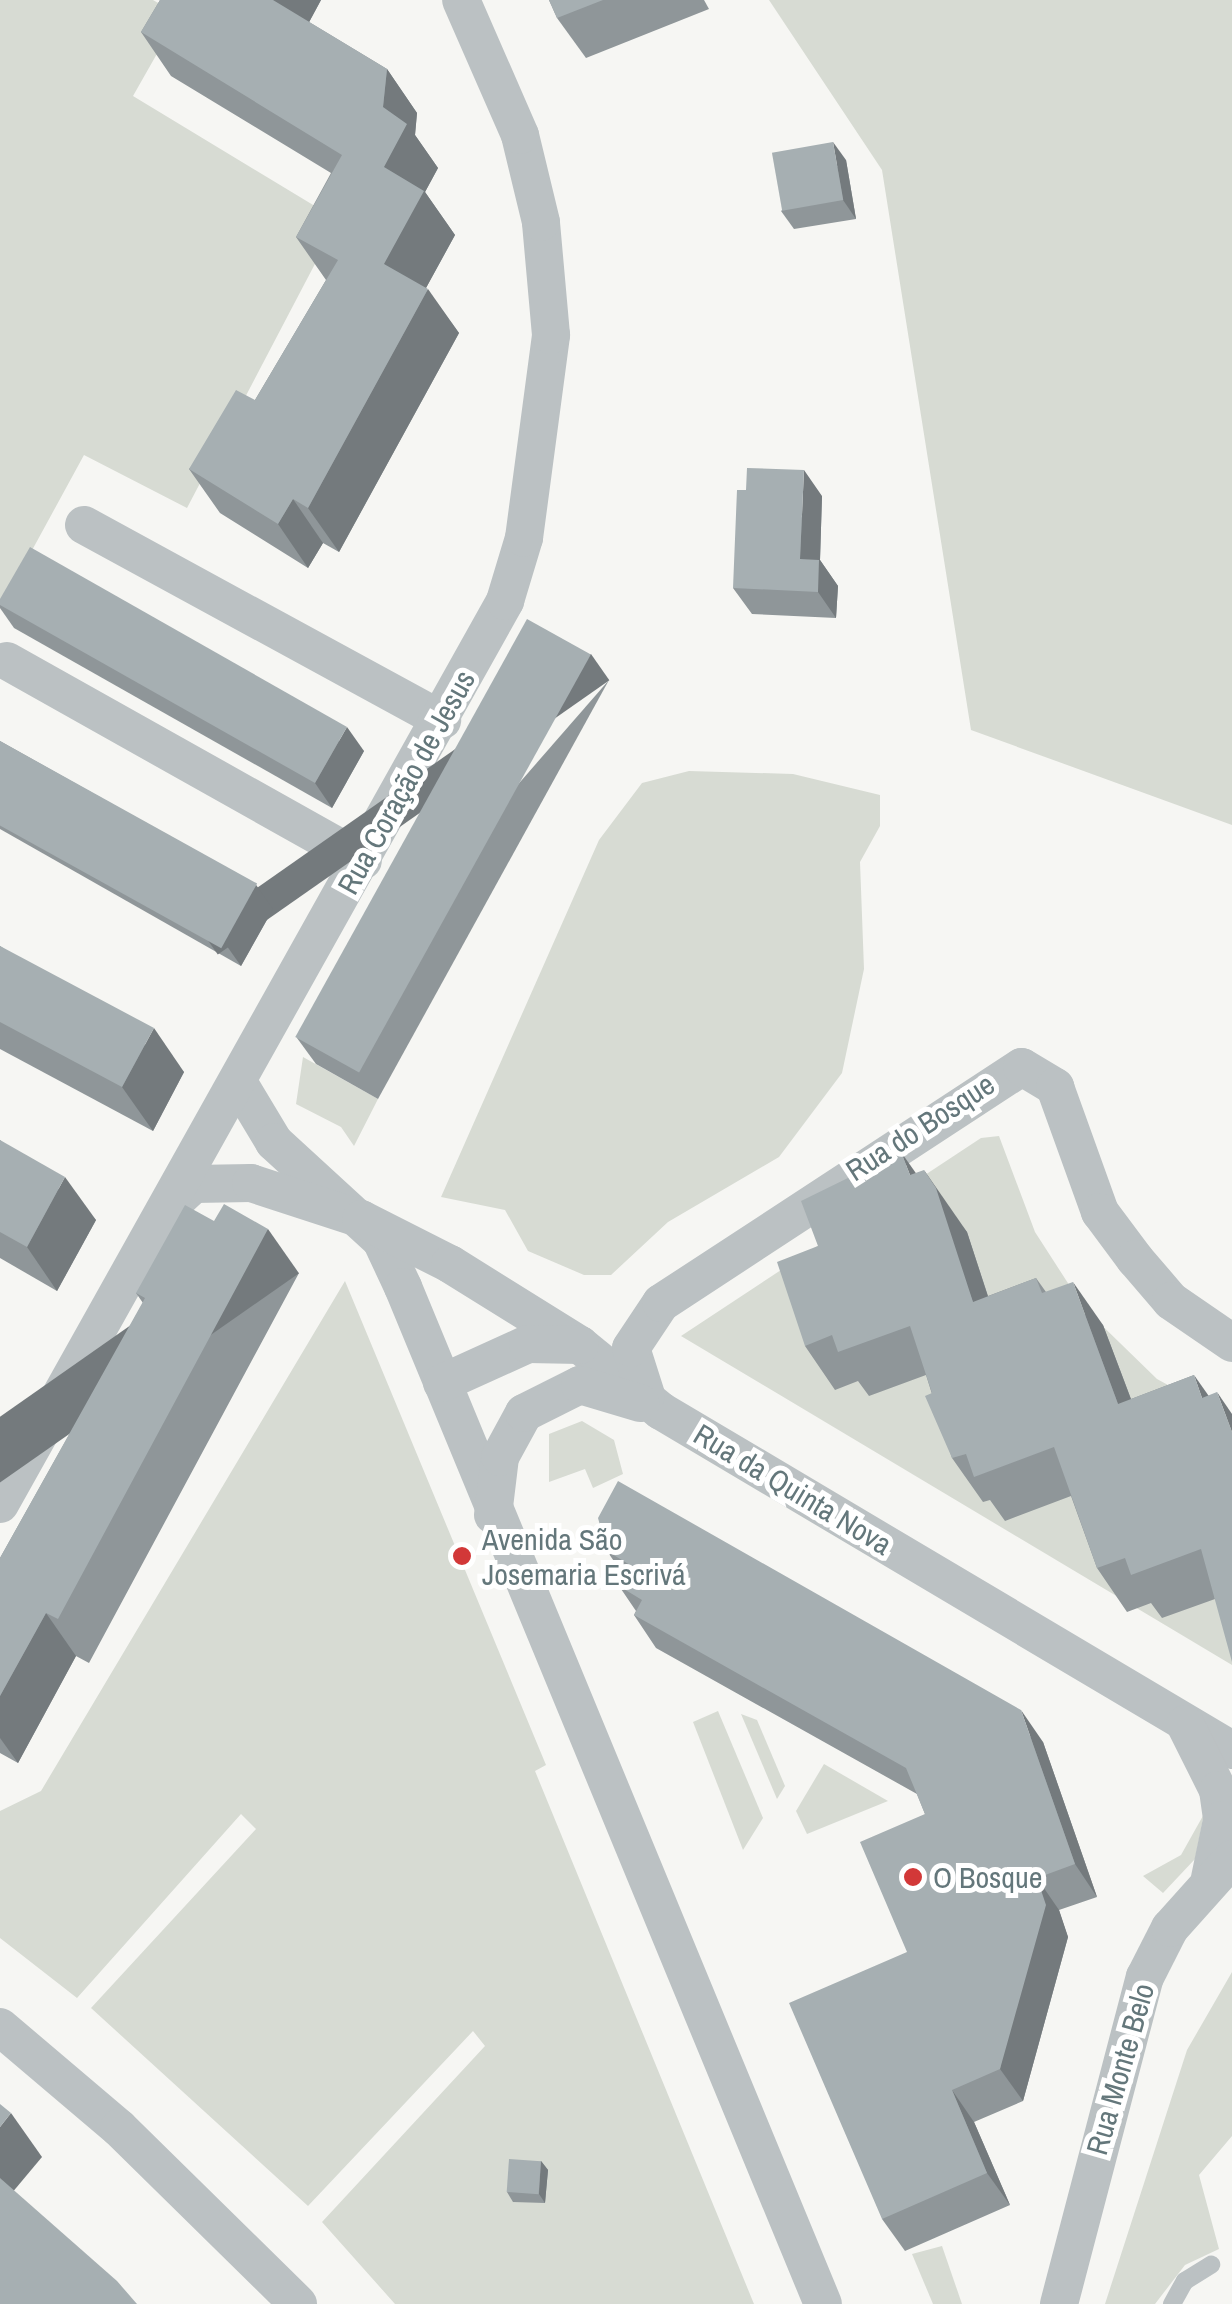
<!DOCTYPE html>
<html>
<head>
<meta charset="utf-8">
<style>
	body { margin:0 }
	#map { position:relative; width:1232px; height:2304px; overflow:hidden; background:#f6f6f3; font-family:"Archivo Narrow",sans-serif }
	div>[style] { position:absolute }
	.green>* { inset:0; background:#d7dbd3 }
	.service>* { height:18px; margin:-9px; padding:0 9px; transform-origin:9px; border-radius:9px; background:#bbc1c3 }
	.minor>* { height:38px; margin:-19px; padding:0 19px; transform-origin:19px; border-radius:19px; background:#bbc1c3 }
	.wall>* { inset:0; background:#8f9699 }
	.shaded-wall>* { inset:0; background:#747a7d; transform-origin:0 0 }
	.building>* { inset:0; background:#a6afb2; transform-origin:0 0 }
	.dots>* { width:28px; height:28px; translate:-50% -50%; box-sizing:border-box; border:5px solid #fff; border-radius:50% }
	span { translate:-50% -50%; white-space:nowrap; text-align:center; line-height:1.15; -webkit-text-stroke:10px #fff; paint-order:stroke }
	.street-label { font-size:30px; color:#64777b }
	.poi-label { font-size:30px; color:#64777b }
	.left { translate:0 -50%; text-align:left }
</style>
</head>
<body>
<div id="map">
	<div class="green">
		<i style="clip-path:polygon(0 0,153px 0,179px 15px,133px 96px,338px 220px,187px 508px,84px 455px,0 609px)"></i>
		<i style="clip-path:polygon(769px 0,1232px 0,1232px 825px,971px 730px,882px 170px)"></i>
		<i style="clip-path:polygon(689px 771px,793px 774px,880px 795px,880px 826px,860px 862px,864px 969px,842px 1073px,779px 1157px,668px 1222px,611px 1275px,584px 1275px,528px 1251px,505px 1210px,441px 1197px,599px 840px,642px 783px)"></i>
		<i style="clip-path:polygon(303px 1057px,378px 1099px,354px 1146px,341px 1127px,296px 1104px)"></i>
		<i style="clip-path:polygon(999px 1136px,1035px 1232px,1084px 1308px,1157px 1379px,1232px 1420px,1232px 1665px,681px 1336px,981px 1138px)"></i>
		<i style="clip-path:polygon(345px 1281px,546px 1765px,535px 1771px,754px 2304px,395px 2304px,322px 2222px,485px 2046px,473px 2031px,308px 2206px,91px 2008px,256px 1829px,241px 1814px,77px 1998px,0 1938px,0 1811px,41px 1791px)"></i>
		<i style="clip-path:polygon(582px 1421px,614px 1440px,623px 1474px,593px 1488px,585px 1469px,549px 1482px,549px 1434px)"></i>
		<i style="clip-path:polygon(718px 1711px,763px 1818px,743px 1850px,693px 1722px)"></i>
		<i style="clip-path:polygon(741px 1714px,757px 1720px,785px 1786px,777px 1799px)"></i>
		<i style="clip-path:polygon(824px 1764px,888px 1801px,807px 1834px,796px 1811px)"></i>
		<i style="clip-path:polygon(1204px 1814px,1195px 1859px,1163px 1893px,1143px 1876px,1181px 1855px)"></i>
		<i style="clip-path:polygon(1232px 1972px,1232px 2136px,1199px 2175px,1219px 2249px,1185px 2265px,1155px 2304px,1105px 2304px,1187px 2050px)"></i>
		<i style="clip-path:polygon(942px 2246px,962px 2304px,933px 2304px,912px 2254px)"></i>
	</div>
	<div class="service">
		<i style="left:1172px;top:2304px;width:26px;rotate:-61deg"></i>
		<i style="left:1185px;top:2281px;width:31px;rotate:-32deg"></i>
	</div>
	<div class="minor">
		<i style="left:84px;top:525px;width:408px;rotate:28.6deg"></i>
		<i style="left:7px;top:661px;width:408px;rotate:29.3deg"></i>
		<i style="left:238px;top:1082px;width:70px;rotate:59deg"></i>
		<i style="left:274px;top:1142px;width:145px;rotate:42.5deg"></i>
		<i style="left:381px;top:1240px;width:52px;rotate:64.9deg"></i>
		<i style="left:403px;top:1287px;width:1100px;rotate:67.56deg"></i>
		<i style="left:169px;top:1207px;width:34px;rotate:-43deg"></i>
		<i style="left:194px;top:1184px;width:57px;rotate:-1deg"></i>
		<i style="left:251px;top:1183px;width:116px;rotate:18.1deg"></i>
		<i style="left:361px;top:1219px;width:100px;rotate:26.8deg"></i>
		<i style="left:450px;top:1264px;width:153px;rotate:31.9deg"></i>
		<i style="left:580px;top:1345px;width:104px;rotate:39.2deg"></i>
		<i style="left:661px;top:1411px;width:664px;rotate:30.7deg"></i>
		<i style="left:442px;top:1383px;width:94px;rotate:-24.4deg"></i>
		<i style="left:528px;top:1344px;width:52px;rotate:1.1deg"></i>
		<i style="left:646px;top:1395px;width:49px;rotate:-107.7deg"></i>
		<i style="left:631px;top:1348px;width:54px;rotate:-56.3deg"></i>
		<i style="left:661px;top:1303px;width:431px;rotate:-33.2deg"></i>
		<i style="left:1022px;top:1067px;width:39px;rotate:31deg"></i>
		<i style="left:1055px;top:1087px;width:133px;rotate:70.2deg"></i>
		<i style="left:1100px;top:1212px;width:59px;rotate:53.3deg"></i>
		<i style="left:1135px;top:1259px;width:55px;rotate:49.4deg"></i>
		<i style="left:1171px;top:1301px;width:74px;rotate:34.5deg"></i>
		<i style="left:0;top:1504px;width:1035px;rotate:-60.78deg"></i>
		<i style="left:505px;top:601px;width:66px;rotate:-73.2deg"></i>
		<i style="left:524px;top:538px;width:205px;rotate:-82.4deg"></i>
		<i style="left:551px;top:335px;width:113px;rotate:-95.1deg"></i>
		<i style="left:541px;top:222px;width:89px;rotate:-103.6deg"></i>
		<i style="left:520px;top:135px;width:147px;rotate:-113.6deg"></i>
		<i style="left:493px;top:1515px;width:58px;rotate:-83.1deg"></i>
		<i style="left:500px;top:1457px;width:50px;rotate:-61.4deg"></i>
		<i style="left:524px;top:1413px;width:63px;rotate:-26.6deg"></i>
		<i style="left:580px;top:1385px;width:63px;rotate:16.7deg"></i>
		<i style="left:1185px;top:1724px;width:74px;rotate:63.4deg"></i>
		<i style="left:1218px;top:1790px;width:30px;rotate:82deg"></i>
		<i style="left:1222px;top:1820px;width:59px;rotate:101.7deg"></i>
		<i style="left:0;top:2027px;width:156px;rotate:40.3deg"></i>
		<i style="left:119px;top:2128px;width:251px;rotate:44.5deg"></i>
		<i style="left:1059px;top:2304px;width:338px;rotate:-75.3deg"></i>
		<i style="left:1145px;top:1977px;width:55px;rotate:-63deg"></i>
		<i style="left:1170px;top:1928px;width:93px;rotate:-48.1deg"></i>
	</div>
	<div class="wall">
		<i style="clip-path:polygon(160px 0,321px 0,309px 22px,387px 69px,417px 113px,415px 135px,438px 168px,425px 192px,455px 235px,426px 288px,459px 333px,339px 552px,323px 543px,308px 568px,220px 513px,189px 469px,255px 400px,326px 280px,296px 237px,331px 173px,171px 76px,141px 32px)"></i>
		<i style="clip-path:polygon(549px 0,704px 0,709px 9px,586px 58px,557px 18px)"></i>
		<i style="clip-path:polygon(846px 160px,856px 219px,794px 229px,781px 211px)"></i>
		<i style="clip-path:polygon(822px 496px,820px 560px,838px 586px,836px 618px,752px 614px,733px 588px)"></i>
		<i style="clip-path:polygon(0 599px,364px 751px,332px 808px,14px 628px,0 608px)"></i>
		<i style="clip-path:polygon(609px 680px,378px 1099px,316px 1064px,297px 1038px)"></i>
		<i style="clip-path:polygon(0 741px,256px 885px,273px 909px,241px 966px,0 829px)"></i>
		<i style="clip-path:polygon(0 946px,184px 1072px,153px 1131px,0 1049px)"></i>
		<i style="clip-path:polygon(0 1140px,96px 1220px,57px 1291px,0 1258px)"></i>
		<i style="clip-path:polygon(916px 1173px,967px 1232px,988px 1296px,1036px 1278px,1046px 1292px,1103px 1325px,1131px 1399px,1194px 1375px,1215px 1599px,1162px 1618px,1151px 1603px,1127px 1612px,1097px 1568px,1071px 1496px,1005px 1521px,990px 1500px,983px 1502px,952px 1458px,926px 1375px,869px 1396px,858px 1381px,835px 1390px,805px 1346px,818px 1246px)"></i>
		<i style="clip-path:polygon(299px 1273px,89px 1663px,76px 1656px,18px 1763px,0 1753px,0 1558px,143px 1303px,136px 1293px)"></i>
		<i style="clip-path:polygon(607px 1551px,1043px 1742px,1097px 1897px,1059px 1910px,1068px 1937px,1023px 2101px,974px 2122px,1010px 2205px,905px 2251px,882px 2219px,907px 1952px,925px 1814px,917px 1794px,656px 1648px,634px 1615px,636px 1611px,619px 1586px,624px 1576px)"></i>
		<i style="clip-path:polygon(541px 2161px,548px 2170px,545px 2203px,513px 2202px,507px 2192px)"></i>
	</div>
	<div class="shaded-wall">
		<i style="clip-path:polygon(270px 0,321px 0,299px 41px)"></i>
		<i style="clip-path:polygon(387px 69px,417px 113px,415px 135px,438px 168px,425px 192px,455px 235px,415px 308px,384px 264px,383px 107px)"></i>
		<i style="clip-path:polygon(833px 142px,846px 160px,856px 219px,843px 200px)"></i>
		<i style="clip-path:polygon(428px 289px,459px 333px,339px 552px,308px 508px)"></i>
		<i style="clip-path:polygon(804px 470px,822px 496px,820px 560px,838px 586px,836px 618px,818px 592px,800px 559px)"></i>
		<i style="clip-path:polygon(293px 499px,323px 543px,308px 568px,278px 524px)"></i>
		<i style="left:591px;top:654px;width:32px;height:478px;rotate:55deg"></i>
		<i style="clip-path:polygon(347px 727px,364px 751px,332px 808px,315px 783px)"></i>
		<i style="clip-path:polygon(256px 885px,273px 909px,241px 966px,224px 942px)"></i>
		<i style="clip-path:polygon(154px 1028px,184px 1072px,153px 1131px,122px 1087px)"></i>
		<i style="clip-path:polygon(901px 1152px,932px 1196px,910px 1175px)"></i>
		<i style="clip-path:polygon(924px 1170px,967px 1232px,1004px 1346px,973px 1302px)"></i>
		<i style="clip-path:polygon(65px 1177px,96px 1220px,57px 1291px,27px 1247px)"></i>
		<i style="left:268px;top:1229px;width:54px;height:443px;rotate:55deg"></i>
		<i style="clip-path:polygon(1073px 1282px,1103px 1325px,1149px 1447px,1118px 1404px)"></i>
		<i style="clip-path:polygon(1194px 1375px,1225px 1419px,1202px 1398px)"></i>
		<i style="clip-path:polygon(1217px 1392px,1232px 1414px,1232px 1432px)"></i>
		<i style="clip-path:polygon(46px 1613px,76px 1656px,18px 1763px,0 1738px,0 1696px)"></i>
		<i style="clip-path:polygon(1021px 1710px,1043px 1742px,1097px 1897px,1075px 1864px)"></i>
		<i style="clip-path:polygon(1037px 1878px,1059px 1910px,1068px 1937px,1023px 2101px,1000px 2069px)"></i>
		<i style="clip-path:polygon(952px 2090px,974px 2122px,1010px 2205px,987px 2173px)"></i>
		<i style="clip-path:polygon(11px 2113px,42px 2157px,6px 2200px,0 2192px,0 2127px)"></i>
		<i style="clip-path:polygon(541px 2161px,548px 2170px,545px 2203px,539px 2194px)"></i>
	</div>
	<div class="building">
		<i style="clip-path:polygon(160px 0,273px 0,387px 69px,383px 107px,407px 124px,384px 167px,424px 191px,384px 264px,428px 289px,308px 508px,293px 499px,278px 524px,189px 469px,236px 390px,255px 400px,338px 260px,296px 237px,342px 155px,141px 32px)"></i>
		<i style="clip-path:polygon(549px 0,603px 0,557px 18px)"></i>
		<i style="left:833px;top:142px;width:59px;height:62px;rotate:80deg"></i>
		<i style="clip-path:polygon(747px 468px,804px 470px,800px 559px,819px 560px,818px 592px,733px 588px,737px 490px,746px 490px)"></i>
		<i style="clip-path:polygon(30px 547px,347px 727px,315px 783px,0 605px,0 599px)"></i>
		<i style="left:527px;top:619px;width:73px;height:478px;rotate:29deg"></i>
		<i style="left:0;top:741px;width:294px;height:74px;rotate:29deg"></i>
		<i style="clip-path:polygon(0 946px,154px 1028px,122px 1087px,0 1022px)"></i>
		<i style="clip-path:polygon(0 1140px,65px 1177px,27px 1247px,0 1232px)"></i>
		<i style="clip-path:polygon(901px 1152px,910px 1175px,924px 1170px,936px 1188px,973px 1302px,1036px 1278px,1042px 1293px,1073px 1282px,1118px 1404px,1194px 1375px,1202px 1398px,1217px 1392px,1232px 1432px,1232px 1662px,1201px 1549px,1131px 1575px,1125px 1558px,1097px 1568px,1054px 1447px,974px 1477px,966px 1454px,952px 1458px,925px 1396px,932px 1393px,910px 1326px,838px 1352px,832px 1335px,805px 1346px,777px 1262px,818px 1246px,801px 1201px)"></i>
		<i style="clip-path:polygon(224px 1204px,268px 1229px,58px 1619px,46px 1613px,0 1696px,0 1558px,145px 1298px,136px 1293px,185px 1205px,214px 1221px)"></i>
		<i style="clip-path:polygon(618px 1481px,1021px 1710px,1075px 1864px,1037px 1878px,1046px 1905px,1000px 2069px,952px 2090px,987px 2173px,882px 2219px,789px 2003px,907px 1952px,860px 1842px,925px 1814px,906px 1768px,634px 1615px,642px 1600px,619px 1586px,630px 1565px,607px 1551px,598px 1518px)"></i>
		<i style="clip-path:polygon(0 2104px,11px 2113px,0 2127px)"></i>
		<i style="left:509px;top:2159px;width:32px;height:33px;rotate:4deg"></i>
		<i style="clip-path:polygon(0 2178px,117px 2281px,137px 2304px,0 2304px)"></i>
	</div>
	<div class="dots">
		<i style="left:462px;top:1556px;background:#d23838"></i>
		<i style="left:913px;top:1877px;background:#d23838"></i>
	</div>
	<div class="street-label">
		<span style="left:406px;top:782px;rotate:-61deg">Rua Coração de Jesus</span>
		<span style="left:920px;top:1127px;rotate:-33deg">Rua do Bosque</span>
		<span style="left:793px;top:1489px;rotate:31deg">Rua da Quinta Nova</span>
		<span style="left:1120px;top:2069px;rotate:-74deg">Rua Monte Belo</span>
	</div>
	<div class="poi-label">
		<span class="left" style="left:482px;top:1556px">Avenida São<br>Josemaria Escrivá</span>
		<span class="left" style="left:933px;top:1877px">O Bosque</span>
	</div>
</div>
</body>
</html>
